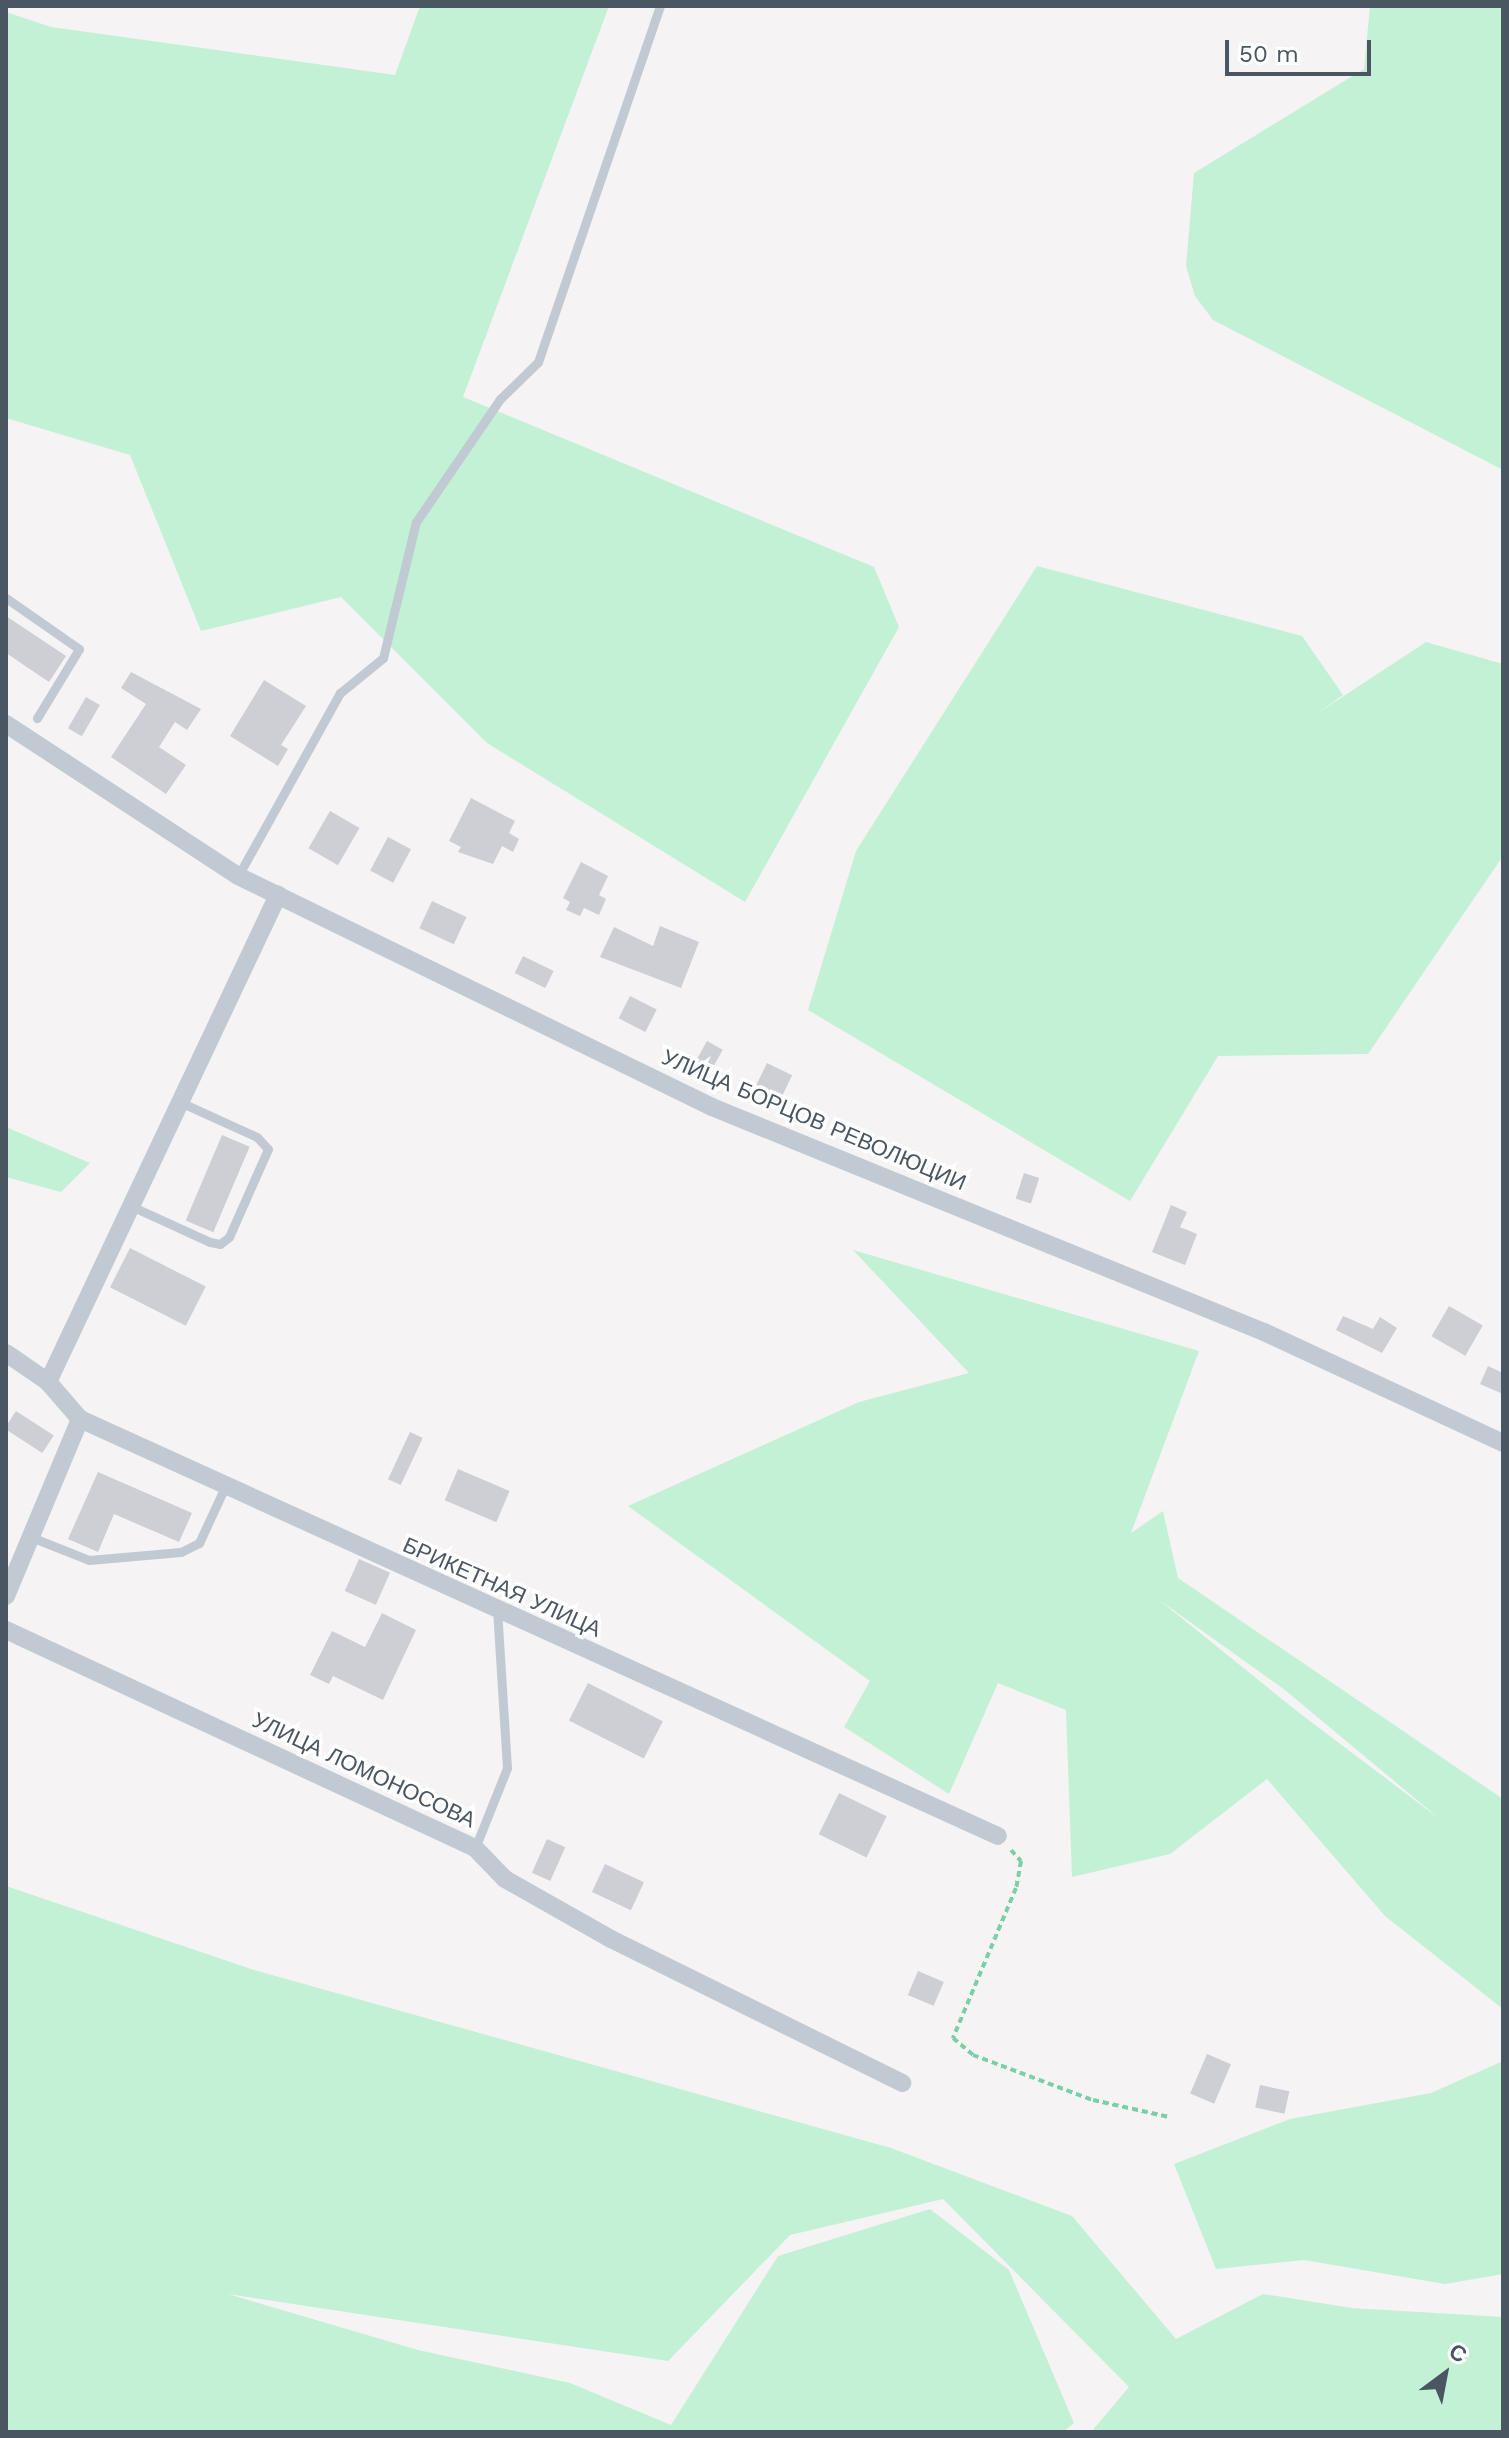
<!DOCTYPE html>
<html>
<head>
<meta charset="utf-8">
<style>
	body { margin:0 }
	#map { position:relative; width:1509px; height:2438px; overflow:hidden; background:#f5f3f3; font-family:"Work Sans",sans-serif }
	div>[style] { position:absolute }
	.green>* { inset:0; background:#c3f1d5 }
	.building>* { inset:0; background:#cdcfd5; transform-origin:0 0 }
	.path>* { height:4px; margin-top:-2px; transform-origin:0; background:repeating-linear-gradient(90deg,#7ad0a6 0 6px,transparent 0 10px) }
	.service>* { height:9px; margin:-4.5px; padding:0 4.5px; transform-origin:4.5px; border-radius:4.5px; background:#c1cad2 }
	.minor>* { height:18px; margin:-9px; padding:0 9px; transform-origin:9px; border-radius:9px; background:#c1cad2 }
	span { translate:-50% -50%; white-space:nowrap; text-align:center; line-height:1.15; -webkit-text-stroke:7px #fff; paint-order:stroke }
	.street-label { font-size:22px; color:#4a5661 }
	.frame { position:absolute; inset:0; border:8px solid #4a5661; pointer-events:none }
	.north { position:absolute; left:1405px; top:2334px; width:80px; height:80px; -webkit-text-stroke:6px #fff; paint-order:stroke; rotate:32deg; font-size:22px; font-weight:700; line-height:32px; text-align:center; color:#4a5661 }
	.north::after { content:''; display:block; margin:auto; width:28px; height:36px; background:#4a5661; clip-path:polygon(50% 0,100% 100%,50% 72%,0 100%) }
	.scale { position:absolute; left:1225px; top:40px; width:146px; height:36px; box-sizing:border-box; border:4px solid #4a5661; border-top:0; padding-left:10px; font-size:24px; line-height:28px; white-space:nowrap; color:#4a5661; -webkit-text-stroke:6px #fff; paint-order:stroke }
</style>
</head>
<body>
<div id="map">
	<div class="green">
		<i style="clip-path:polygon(420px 6px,609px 6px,463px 397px,874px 567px,899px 627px,745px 902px,487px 743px,341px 597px,201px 631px,130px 455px,6px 418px,6px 12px,51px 27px,395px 75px)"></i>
		<i style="clip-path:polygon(1370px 6px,1503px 6px,1503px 470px,1213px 320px,1195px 296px,1186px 266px,1194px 173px,1364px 69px)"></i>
		<i style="clip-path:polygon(1037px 566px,1302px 636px,1343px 695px,1318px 713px,1426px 642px,1503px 664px,1503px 856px,1368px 1054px,1218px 1056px,1130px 1201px,808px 1010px,856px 851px)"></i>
		<i style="clip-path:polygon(6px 1127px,90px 1163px,61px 1192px,6px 1177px)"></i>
		<i style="clip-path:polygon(evenodd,853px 1250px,1199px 1351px,1131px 1533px,1163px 1511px,1178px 1578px,1503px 1799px,1503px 2009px,1385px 1916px,1267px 1779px,1170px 1854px,1072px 1877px,1066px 1710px,998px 1683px,949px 1794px,844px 1727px,870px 1681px,628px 1506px,859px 1402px,969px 1373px,853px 1250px,1158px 1599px,1285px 1690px,1441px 1820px,1298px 1712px,1158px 1599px)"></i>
		<i style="clip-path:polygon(6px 1886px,254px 1970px,891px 2148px,1072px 2216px,1176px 2339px,1263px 2294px,1352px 2308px,1503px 2317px,1503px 2432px,1091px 2432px,1129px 2387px,943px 2199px,790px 2235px,668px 2361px,228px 2294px,418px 2350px,570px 2383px,671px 2425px,778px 2256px,930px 2209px,1009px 2270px,1074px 2423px,1063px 2432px,6px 2432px)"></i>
		<i style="clip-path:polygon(1503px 2061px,1503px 2274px,1445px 2284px,1304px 2260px,1216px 2269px,1174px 2164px,1290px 2119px,1431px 2093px)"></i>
	</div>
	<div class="building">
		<i style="clip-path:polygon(6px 616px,66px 656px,49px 682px,6px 653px)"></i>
		<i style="clip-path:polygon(131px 672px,201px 709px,187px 730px,175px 722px,159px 747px,186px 765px,166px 794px,111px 757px,146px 704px,121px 688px)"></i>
		<i style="clip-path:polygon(264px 680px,306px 706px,281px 745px,288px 749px,278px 766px,230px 736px)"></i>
		<i style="left:86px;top:697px;width:16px;height:36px;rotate:30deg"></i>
		<i style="clip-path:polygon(471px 798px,515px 821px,509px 833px,519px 839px,513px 852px,502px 846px,493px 864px,458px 852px,461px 847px,449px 841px)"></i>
		<i style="left:330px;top:811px;width:34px;height:43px;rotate:30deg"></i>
		<i style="left:388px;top:837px;width:26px;height:38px;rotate:28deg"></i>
		<i style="clip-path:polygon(581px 862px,608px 876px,599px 895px,606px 899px,599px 915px,584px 908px,580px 916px,566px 910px,570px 902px,563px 898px)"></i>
		<i style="left:432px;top:901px;width:38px;height:30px;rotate:25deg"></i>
		<i style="clip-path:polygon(660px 926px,699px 942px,681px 988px,600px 957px,614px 927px,653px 946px)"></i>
		<i style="left:523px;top:956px;width:34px;height:19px;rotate:26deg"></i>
		<i style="left:630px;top:996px;width:30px;height:25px;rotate:27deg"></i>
		<i style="left:707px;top:1041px;width:18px;height:30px;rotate:29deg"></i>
		<i style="left:767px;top:1063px;width:28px;height:31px;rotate:26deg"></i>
		<i style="left:222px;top:1135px;width:30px;height:93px;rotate:23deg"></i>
		<i style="left:1024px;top:1173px;width:16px;height:27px;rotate:18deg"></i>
		<i style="clip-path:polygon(1171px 1205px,1187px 1212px,1180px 1227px,1197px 1234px,1185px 1265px,1152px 1252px)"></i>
		<i style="left:130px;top:1248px;width:85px;height:44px;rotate:27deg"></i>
		<i style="left:1449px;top:1306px;width:39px;height:35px;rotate:30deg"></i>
		<i style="clip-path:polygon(1343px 1316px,1373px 1329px,1380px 1317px,1397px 1328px,1382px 1353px,1336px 1330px)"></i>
		<i style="clip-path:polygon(1488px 1366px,1503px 1373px,1503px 1394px,1480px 1384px)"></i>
		<i style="left:16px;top:1411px;width:45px;height:21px;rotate:33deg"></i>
		<i style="left:410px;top:1432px;width:14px;height:52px;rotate:25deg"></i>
		<i style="left:458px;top:1469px;width:56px;height:34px;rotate:23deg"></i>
		<i style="clip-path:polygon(98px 1472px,192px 1513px,179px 1542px,114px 1514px,98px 1552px,68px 1539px)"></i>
		<i style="left:359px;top:1559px;width:34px;height:35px;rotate:24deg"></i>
		<i style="clip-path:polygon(382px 1613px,416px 1630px,383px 1700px,333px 1676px,329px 1684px,310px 1675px,332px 1631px,365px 1647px)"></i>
		<i style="left:588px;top:1683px;width:84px;height:42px;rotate:27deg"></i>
		<i style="left:839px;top:1793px;width:53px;height:46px;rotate:26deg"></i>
		<i style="left:547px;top:1839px;width:20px;height:37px;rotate:24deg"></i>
		<i style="left:605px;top:1864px;width:43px;height:31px;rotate:25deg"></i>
		<i style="left:918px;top:1971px;width:28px;height:26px;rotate:23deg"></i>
		<i style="left:1207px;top:2054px;width:26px;height:43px;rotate:23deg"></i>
		<i style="left:1260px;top:2085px;width:30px;height:23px;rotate:12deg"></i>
	</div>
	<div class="path">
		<i style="left:1011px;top:1850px;width:15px;rotate:48deg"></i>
		<i style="left:1021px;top:1861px;width:27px;rotate:100deg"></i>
		<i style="left:1016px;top:1888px;width:163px;rotate:112.8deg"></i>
		<i style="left:953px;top:2038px;width:26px;rotate:40deg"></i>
		<i style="left:973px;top:2055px;width:128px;rotate:20.6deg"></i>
		<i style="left:1093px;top:2100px;width:78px;rotate:12.6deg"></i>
	</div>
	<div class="service">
		<i style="left:6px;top:598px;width:89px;rotate:34.9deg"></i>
		<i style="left:79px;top:649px;width:81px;rotate:121.3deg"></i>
		<i style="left:238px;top:876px;width:210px;rotate:-60.9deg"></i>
		<i style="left:340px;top:693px;width:55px;rotate:-39.1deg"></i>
		<i style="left:383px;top:658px;width:140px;rotate:-76.4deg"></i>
		<i style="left:416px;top:522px;width:149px;rotate:-55.7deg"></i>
		<i style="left:500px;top:399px;width:53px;rotate:-44.2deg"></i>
		<i style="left:538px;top:362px;width:376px;rotate:-71.1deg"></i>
		<i style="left:131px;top:1206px;width:87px;rotate:24.5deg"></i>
		<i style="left:210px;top:1242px;width:10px;rotate:11deg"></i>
		<i style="left:220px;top:1244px;width:11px;rotate:-38deg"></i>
		<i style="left:229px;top:1237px;width:96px;rotate:-66.1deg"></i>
		<i style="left:268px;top:1149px;width:16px;rotate:-133deg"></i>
		<i style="left:257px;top:1137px;width:85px;rotate:-155.6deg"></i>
		<i style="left:31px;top:1537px;width:62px;rotate:21.6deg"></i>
		<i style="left:89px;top:1560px;width:92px;rotate:-5deg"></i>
		<i style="left:181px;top:1552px;width:20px;rotate:-27deg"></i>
		<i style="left:199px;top:1543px;width:60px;rotate:-65.2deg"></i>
		<i style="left:475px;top:1848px;width:86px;rotate:-68.2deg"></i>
		<i style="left:507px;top:1768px;width:157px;rotate:-93.6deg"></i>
	</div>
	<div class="minor">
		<i style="left:6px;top:724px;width:277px;rotate:33.2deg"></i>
		<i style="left:238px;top:876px;width:527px;rotate:25.98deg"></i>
		<i style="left:712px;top:1107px;width:596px;rotate:22.18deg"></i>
		<i style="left:1264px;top:1332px;width:264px;rotate:24.9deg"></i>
		<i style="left:6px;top:1353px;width:51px;rotate:34.6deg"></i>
		<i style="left:48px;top:1382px;width:49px;rotate:49.1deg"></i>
		<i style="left:80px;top:1419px;width:1008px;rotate:24.43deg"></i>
		<i style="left:48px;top:1382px;width:539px;rotate:-64.72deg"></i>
		<i style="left:6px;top:1596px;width:192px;rotate:-67.3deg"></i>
		<i style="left:6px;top:1630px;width:517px;rotate:24.93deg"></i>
		<i style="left:475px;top:1848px;width:43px;rotate:45.9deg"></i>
		<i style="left:505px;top:1879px;width:122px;rotate:29.5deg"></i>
		<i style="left:611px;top:1939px;width:325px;rotate:26.3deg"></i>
	</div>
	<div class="street-label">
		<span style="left:814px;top:1120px;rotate:23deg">УЛИЦА БОРЦОВ РЕВОЛЮЦИИ</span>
		<span style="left:502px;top:1587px;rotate:24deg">БРИКЕТНАЯ УЛИЦА</span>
		<span style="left:364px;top:1770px;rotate:25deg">УЛИЦА ЛОМОНОСОВА</span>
	</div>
	<div class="frame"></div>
	<div class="north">С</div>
	<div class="scale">50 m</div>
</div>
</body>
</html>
